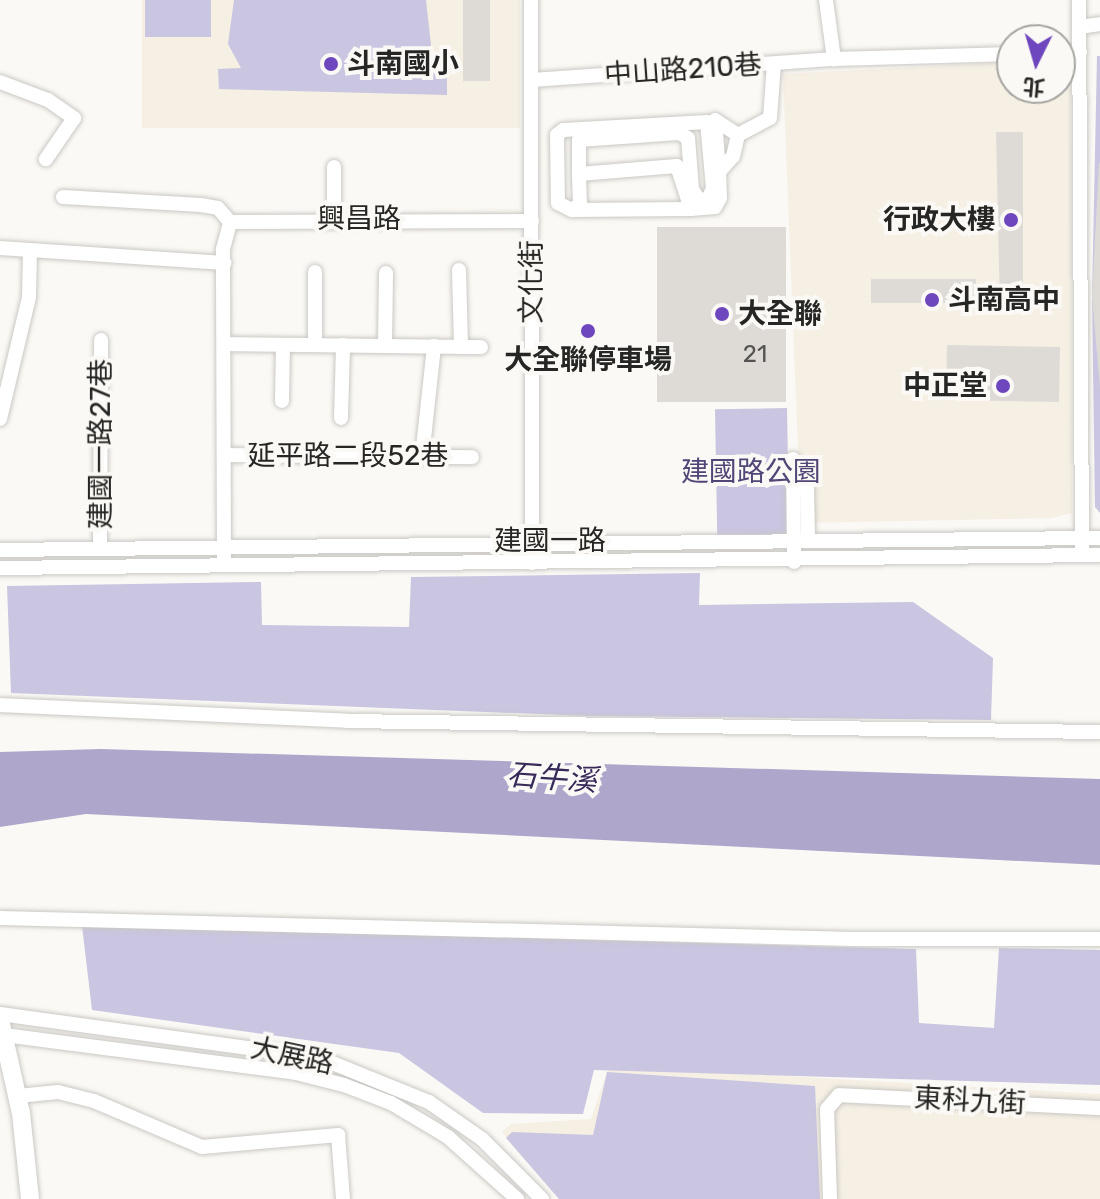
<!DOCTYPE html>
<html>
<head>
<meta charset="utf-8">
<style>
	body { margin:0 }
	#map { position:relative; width:1100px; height:1199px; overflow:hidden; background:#fbf9f5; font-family:Rubik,"Noto Sans TC",sans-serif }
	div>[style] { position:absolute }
	.built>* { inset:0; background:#f5efe4; transform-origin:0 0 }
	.green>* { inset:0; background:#cac5e0; transform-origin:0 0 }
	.water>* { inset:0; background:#aea6cb }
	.building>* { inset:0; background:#dedbd7; transform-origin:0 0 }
	.roads { filter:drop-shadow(0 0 2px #cac8c4) drop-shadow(0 0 2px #cac8c4) }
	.minor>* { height:14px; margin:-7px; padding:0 7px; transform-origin:7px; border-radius:7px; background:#fff }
	.major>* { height:18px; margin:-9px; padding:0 9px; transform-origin:9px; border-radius:9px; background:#fff }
	.dots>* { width:22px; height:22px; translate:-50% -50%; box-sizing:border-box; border:4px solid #fbf9f5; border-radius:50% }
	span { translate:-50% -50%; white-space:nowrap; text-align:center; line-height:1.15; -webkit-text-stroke:8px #fbf9f5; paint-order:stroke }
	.number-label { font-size:24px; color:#545351 }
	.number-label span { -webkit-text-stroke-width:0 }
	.poi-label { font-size:28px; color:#262624; font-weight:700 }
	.left { translate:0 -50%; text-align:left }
	.right { translate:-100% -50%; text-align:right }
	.street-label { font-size:28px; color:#262624 }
	.park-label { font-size:28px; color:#524577 }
	.water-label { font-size:30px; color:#372959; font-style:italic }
	.north { position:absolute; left:996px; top:24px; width:80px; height:80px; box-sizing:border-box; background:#fbf9f5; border:2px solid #a6a5a1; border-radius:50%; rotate:185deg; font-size:22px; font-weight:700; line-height:32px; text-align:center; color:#262624 }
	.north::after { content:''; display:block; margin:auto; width:28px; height:36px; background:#6e46be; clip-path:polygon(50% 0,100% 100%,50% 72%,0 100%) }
</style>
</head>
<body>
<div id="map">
	<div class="built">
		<i style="left:142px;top:0;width:378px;height:128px"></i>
		<i style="clip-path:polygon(1071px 59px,1072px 513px,1051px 518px,801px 523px,783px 74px,1012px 62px,1012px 88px,1060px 88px,1060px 60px)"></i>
		<i style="clip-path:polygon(609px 1066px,1100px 1094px,1100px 1199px,559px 1199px,502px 1132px,511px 1124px,591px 1119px)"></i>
	</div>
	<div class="green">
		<i style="left:145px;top:0;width:66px;height:37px"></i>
		<i style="clip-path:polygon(234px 0,426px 0,431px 45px,413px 70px,447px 71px,447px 95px,219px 89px,218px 69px,241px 68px,228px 44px)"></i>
		<i style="clip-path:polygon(1097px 56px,1100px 56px,1100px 513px,1095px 507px,1092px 297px)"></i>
		<i style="left:787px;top:408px;width:126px;height:72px;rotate:89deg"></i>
		<i style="clip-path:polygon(700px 573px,699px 605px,913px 602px,993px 658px,991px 720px,588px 716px,11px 693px,7px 586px,261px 582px,262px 625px,409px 627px,411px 577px)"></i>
		<i style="clip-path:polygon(82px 926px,916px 949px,919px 1023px,994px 1028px,999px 948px,1100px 950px,1100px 1085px,594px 1070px,583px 1114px,483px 1113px,399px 1053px,92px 1010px)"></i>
		<i style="clip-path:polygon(607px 1072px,815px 1086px,820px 1199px,559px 1199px,506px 1138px,512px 1132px,593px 1135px)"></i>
	</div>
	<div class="water">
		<i style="clip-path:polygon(101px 749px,1100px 779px,1100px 865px,86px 814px,0 827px,0 752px)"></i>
	</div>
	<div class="building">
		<i style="left:463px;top:0;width:27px;height:81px"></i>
		<i style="clip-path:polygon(996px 132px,1023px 132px,1023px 308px,1000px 308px)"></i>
		<i style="clip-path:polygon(1099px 163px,1100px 163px,1100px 387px,1092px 297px)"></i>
		<i style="left:657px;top:227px;width:129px;height:175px"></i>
		<i style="left:871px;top:279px;width:105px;height:24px"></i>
		<i style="left:947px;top:345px;width:113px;height:55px;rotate:1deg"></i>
	</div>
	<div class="roads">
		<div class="minor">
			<i style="left:531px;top:0;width:563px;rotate:89.9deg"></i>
			<i style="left:826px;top:0;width:60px;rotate:82.3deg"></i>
			<i style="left:1079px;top:0;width:548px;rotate:89.69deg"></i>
			<i style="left:1079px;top:27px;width:21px;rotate:-8deg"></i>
			<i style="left:1060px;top:53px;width:20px;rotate:-3deg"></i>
			<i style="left:532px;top:80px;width:303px;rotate:-4deg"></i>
			<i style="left:834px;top:59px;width:178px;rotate:-1.6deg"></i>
			<i style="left:0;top:82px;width:51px;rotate:20.6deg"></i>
			<i style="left:48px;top:100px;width:32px;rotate:35deg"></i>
			<i style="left:74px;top:118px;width:50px;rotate:124.3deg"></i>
			<i style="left:738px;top:135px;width:36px;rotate:-28deg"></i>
			<i style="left:770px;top:118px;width:54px;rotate:-85.8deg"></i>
			<i style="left:579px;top:174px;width:34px;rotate:-90deg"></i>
			<i style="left:579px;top:140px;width:100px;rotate:-4deg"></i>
			<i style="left:679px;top:133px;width:10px;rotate:29deg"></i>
			<i style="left:688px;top:138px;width:51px;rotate:85.5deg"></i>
			<i style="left:692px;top:189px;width:12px;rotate:59deg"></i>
			<i style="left:698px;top:199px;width:10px;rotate:6deg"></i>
			<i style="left:708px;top:200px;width:13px;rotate:-67deg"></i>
			<i style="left:713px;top:188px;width:66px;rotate:-95.2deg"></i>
			<i style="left:707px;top:122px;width:144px;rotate:176.8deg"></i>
			<i style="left:563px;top:130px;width:8px;rotate:140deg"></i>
			<i style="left:557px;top:135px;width:68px;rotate:89.2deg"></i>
			<i style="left:558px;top:203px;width:16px;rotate:27deg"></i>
			<i style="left:572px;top:210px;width:10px;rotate:-37deg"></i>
			<i style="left:580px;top:204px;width:30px;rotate:-92deg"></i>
			<i style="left:579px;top:174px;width:98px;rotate:-4.7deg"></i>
			<i style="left:677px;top:166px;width:45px;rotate:72deg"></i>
			<i style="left:691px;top:209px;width:24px;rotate:-5deg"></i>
			<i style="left:715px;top:207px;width:10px;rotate:-61deg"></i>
			<i style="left:720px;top:198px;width:26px;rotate:-92deg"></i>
			<i style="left:719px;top:172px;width:52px;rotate:-94.4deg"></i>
			<i style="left:715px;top:120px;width:27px;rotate:33deg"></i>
			<i style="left:738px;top:135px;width:22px;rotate:103deg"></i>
			<i style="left:733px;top:156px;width:21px;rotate:131deg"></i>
			<i style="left:63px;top:197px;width:138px;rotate:3.3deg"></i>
			<i style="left:201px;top:205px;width:17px;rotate:10deg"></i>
			<i style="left:218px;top:208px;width:18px;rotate:49deg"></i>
			<i style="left:572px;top:210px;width:119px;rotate:-0.5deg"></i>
			<i style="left:334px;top:218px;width:51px;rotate:-90deg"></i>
			<i style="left:0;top:248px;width:225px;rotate:3.8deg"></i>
			<i style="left:459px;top:270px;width:77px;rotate:88.5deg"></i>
			<i style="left:225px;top:344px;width:256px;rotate:0.7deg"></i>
			<i style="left:315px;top:345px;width:73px;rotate:-90deg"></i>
			<i style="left:385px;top:346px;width:73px;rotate:-89.2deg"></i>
			<i style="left:282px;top:401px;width:56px;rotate:-89deg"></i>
			<i style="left:341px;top:418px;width:73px;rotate:-88.4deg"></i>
			<i style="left:0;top:419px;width:125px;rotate:-76.6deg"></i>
			<i style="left:29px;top:297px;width:47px;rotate:-88.8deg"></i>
			<i style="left:224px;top:455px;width:248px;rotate:0.5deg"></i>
			<i style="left:422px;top:457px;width:112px;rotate:-83.8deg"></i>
			<i style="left:793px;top:459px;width:103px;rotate:89.4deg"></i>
			<i style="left:807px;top:488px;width:52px;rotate:88.9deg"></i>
			<i style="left:100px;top:549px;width:209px;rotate:-89.7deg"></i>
			<i style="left:0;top:550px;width:1100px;rotate:-0.63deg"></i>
			<i style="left:224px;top:557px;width:308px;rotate:-90.2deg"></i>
			<i style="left:223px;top:249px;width:28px;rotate:-75deg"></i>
			<i style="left:230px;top:222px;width:302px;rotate:-0.2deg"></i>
			<i style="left:0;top:568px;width:1100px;rotate:-0.68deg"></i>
			<i style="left:0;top:705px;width:347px;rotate:2.6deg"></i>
			<i style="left:347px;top:721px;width:753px;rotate:0.84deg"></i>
			<i style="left:0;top:918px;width:854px;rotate:1.41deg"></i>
			<i style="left:854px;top:939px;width:246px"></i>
			<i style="left:0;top:1014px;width:323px;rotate:7.8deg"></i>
			<i style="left:320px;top:1058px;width:118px;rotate:22deg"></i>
			<i style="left:429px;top:1102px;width:65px;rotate:34.9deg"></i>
			<i style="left:482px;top:1139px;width:85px;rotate:45deg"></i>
			<i style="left:4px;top:1035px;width:294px;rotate:7.4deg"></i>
			<i style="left:296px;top:1073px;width:49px;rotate:14deg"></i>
			<i style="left:344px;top:1085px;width:50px;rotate:21deg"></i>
			<i style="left:391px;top:1103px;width:66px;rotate:30.8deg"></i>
			<i style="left:448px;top:1137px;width:93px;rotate:41.9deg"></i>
			<i style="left:18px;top:1096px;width:40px;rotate:-5.7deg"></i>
			<i style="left:58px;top:1092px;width:37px;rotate:14deg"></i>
			<i style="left:94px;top:1101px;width:117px;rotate:23.1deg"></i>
			<i style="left:202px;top:1147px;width:137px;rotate:-5deg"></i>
			<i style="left:338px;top:1135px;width:64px;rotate:85.5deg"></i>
			<i style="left:830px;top:1199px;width:90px;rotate:-91.9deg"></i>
			<i style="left:827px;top:1109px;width:18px;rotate:-49deg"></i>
			<i style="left:839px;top:1095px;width:261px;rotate:2.9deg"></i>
		</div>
		<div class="major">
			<i style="left:0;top:1020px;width:95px;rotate:77.3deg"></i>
			<i style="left:21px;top:1113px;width:86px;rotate:84deg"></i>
		</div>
	</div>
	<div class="dots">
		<i style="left:331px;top:64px;background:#6e46be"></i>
		<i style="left:1011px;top:220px;background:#6e46be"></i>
		<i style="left:932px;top:300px;background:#6e46be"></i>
		<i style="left:722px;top:314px;background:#6e46be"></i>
		<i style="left:588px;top:331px;background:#6e46be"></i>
		<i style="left:1003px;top:386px;background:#6e46be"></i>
	</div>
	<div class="number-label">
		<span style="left:755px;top:355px">21</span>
	</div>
	<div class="poi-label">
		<span class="left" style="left:347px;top:64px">斗南國小</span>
		<span class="right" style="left:995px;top:220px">行政大樓</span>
		<span class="left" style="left:948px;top:300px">斗南高中</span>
		<span class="left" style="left:738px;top:314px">大全聯</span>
		<span style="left:588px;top:360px">大全聯停車場</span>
		<span class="right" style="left:987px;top:386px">中正堂</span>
	</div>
	<div class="street-label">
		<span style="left:683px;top:70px;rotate:-4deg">中山路210巷</span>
		<span style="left:359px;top:219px">興昌路</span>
		<span style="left:532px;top:282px;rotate:-90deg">文化街</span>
		<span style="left:101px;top:444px;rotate:-90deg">建國一路27巷</span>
		<span style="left:348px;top:456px">延平路二段52巷</span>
		<span style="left:550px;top:541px">建國一路</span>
		<span style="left:292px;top:1056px;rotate:12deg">大展路</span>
		<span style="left:970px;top:1101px;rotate:3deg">東科九街</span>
	</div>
	<div class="park-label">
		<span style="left:751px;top:472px">建國路公園</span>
	</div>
	<div class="water-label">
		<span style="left:552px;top:778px;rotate:4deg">石牛溪</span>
	</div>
	<div class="north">北</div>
</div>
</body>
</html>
